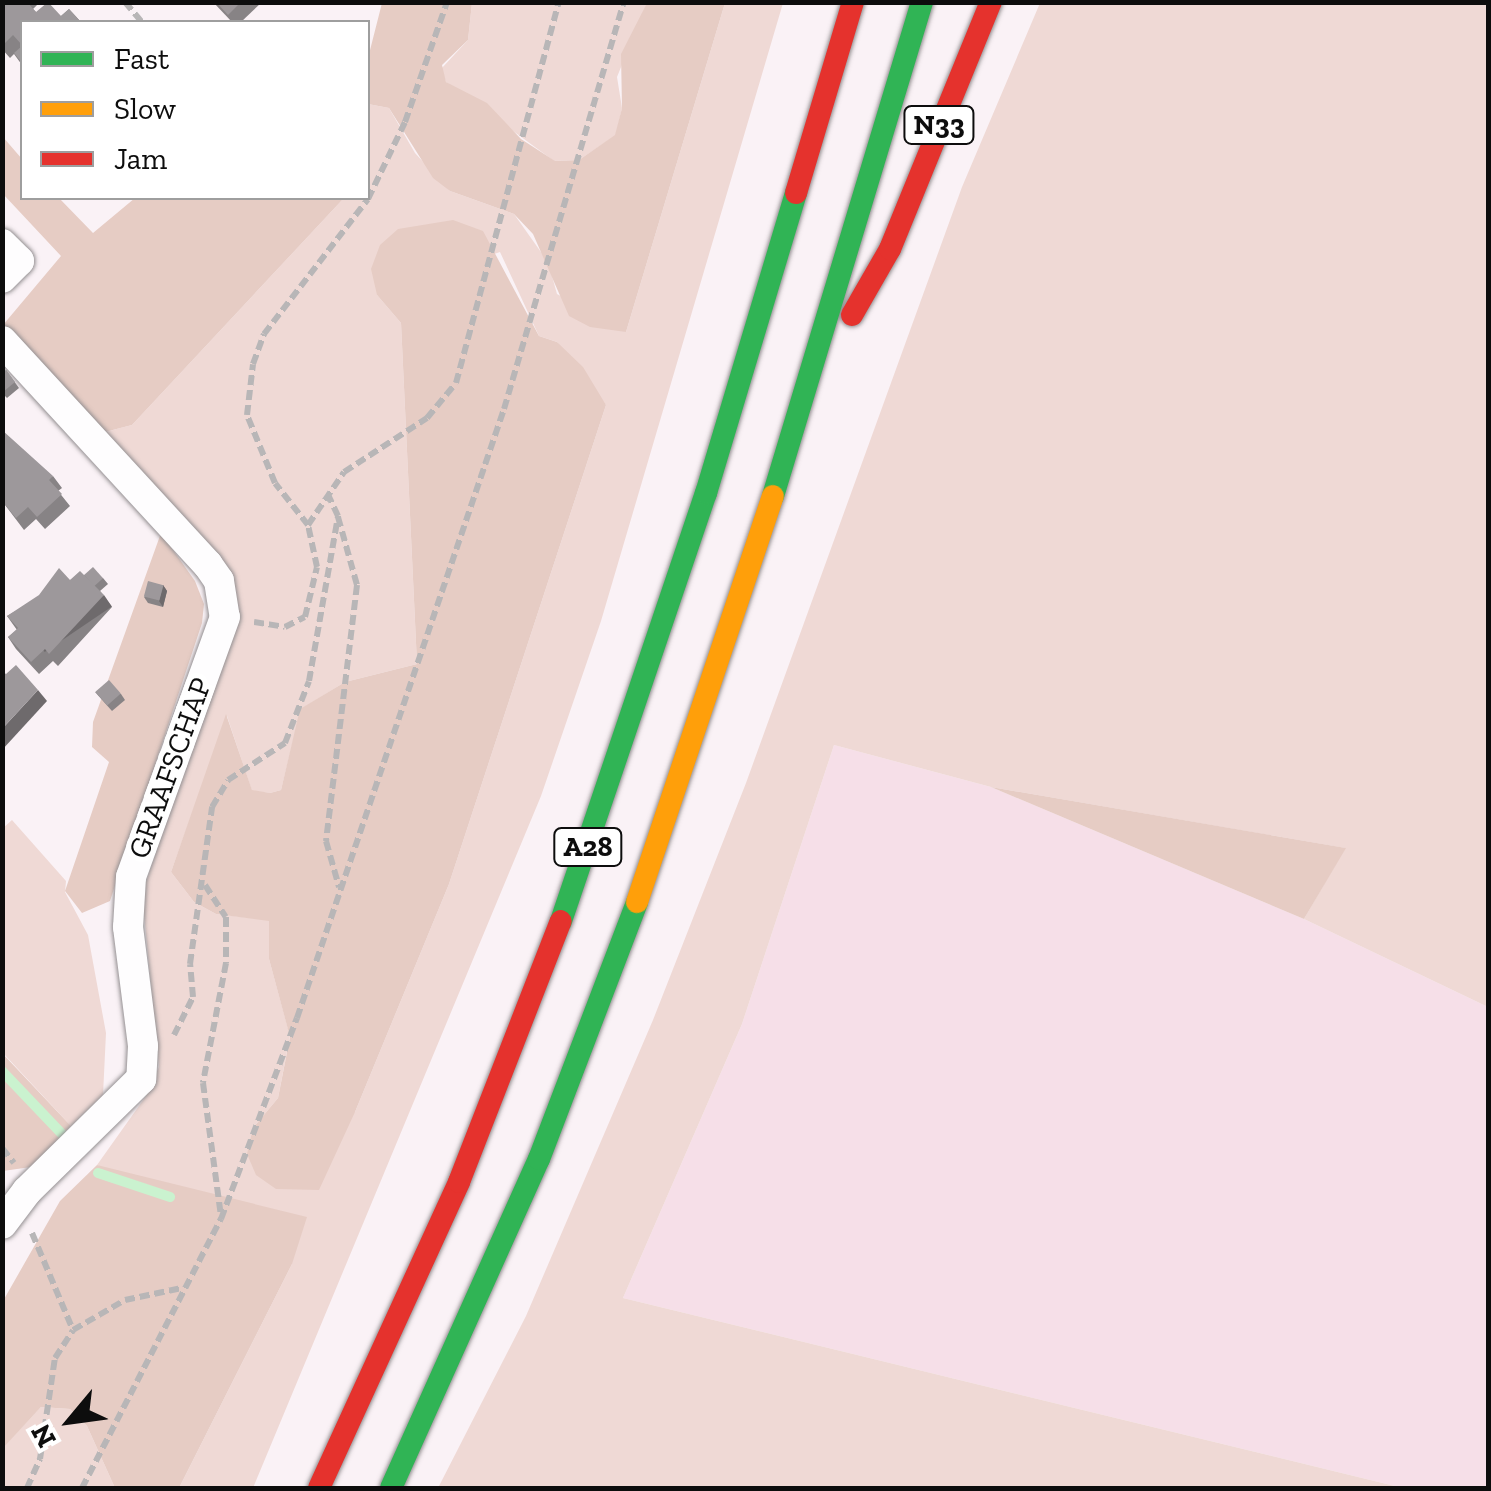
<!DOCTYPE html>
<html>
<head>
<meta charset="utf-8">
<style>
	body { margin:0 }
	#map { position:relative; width:1491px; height:1491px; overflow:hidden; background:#faf2f6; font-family:"Zilla Slab",serif }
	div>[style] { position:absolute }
	.farmland>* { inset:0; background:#f6dfe8 }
	.green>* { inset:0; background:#efd9d5 }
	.forest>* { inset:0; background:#e6ccc4 }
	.stream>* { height:10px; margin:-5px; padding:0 5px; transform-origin:5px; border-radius:5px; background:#caf2cf }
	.path>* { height:6px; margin-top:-3px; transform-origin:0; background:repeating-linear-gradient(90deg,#b8b6b7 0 10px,transparent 0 15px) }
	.roads { filter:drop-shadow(0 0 2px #949092) drop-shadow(0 0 2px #949092) }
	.street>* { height:30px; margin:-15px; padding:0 15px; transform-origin:15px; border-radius:15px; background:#fefdfe }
	.fast>* { height:22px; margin:-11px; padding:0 11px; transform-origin:11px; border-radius:11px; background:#30b455 }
	.slow>* { height:22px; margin:-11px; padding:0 11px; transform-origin:11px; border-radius:11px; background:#ff9f0a }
	.jam>* { height:22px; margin:-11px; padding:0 11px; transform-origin:11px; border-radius:11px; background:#e5322d }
	.wall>* { inset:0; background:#878385 }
	.shaded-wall>* { inset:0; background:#6e6a6c; transform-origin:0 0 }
	.building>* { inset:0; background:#9d989b; transform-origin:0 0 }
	span { translate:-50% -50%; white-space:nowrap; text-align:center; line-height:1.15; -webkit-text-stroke:10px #fff; paint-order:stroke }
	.shield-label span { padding:2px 8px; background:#fff; border:2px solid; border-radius:8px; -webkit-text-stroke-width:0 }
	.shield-label { font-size:28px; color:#0d0d0d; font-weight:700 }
	.street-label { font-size:30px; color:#0d0d0d }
	.frame { position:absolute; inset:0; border:5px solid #0d0d0d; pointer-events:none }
	.legend { position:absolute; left:20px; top:20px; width:350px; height:180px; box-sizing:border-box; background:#fff; border:2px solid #9e9e9e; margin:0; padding:12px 18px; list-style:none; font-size:30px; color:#0d0d0d }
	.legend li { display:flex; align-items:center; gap:20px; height:50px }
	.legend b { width:50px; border:2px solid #9e9e9e }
	.north { position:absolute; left:20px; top:1371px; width:100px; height:100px; -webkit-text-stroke:8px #fff; paint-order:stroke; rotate:241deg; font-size:28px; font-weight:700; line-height:40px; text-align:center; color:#0d0d0d }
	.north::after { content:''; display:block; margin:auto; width:35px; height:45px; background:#0d0d0d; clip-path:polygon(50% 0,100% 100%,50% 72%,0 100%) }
</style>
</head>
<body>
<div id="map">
	<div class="farmland">
		<i style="clip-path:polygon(834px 745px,991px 787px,1304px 919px,1488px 1007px,1488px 1488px,1403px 1488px,623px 1298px,742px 1024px)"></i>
	</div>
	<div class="green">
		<i style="clip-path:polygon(472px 3px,647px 3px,617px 77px,622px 108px,616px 135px,579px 160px,554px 161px,446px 82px,441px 69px,468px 40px)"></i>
		<i style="clip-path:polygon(evenodd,725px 3px,783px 3px,601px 621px,541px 796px,253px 1488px,179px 1488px,292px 1264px,97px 1165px,146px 1096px,159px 1067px,142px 894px,232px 625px,105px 432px,132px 425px,344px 198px,368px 198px,368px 104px,389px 108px,415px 153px,450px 191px,514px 214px,548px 262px,557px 294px,626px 332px,725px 3px,500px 252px,539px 336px,557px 342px,606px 405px,449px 884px,355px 1112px,253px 1128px,278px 1098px,290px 1036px,269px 959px,269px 920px,216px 914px,194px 902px,171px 872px,227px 716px,252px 791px,270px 793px,281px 790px,301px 709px,345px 682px,417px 664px,401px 323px,377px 295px,500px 252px)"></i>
		<i style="clip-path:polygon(1040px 3px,1488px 3px,1488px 1007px,1304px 919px,1345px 848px,991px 787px,834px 745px,742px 1024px,623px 1298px,1403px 1488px,438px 1488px,526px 1316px,653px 1020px,746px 783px,962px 187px)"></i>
		<i style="clip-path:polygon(12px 820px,66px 881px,65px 892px,88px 935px,106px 1033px,103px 1095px,71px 1126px,3px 1053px,2px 829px)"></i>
		<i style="clip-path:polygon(41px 1407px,70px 1409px,87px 1426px,115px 1488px,3px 1488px,2px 1448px)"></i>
	</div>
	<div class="forest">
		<i style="clip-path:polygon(382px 3px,472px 3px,468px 40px,442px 65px,446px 82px,487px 103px,521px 139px,555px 161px,579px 160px,615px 135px,622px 108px,621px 54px,647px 3px,725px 3px,626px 332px,590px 327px,569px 316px,533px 234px,514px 214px,450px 191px,433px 178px,389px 108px,368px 104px,368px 58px)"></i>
		<i style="clip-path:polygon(3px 137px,22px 159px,22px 198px,59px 198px,93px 233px,135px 198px,344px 198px,132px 425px,105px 432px,3px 325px,61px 256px,3px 194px)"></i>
		<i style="clip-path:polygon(453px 220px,483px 231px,539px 336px,557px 342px,583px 367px,606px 405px,449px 884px,355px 1112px,319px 1190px,276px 1189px,256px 1175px,247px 1154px,253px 1128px,278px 1098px,290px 1037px,269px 959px,269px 921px,216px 914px,194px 902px,171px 872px,226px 714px,252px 790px,270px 793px,281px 790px,300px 709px,345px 682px,417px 664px,401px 323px,377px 295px,371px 269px,380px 245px,398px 229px)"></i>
		<i style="clip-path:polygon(161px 533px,195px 581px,204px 604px,202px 623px,110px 901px,82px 913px,65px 891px,109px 762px,92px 747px,93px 722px)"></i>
		<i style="clip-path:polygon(991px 787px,1346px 848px,1304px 919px)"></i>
		<i style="clip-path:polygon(2px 1053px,71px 1126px,31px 1167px,3px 1171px)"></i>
		<i style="clip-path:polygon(97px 1165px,307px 1217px,292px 1264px,179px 1488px,115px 1488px,87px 1426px,70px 1409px,41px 1407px,3px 1448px,3px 1301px,60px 1201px)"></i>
	</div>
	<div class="stream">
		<i style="left:2px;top:1071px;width:86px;rotate:46.4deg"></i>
		<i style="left:98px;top:1173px;width:76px;rotate:18.4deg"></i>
	</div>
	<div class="path">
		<i style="left:125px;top:2px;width:26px;rotate:50deg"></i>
		<i style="left:338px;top:517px;width:71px;rotate:74.4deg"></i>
		<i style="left:357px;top:585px;width:258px;rotate:96.9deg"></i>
		<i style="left:326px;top:841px;width:48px;rotate:74.2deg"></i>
		<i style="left:308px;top:525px;width:64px;rotate:-55.8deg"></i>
		<i style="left:344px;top:472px;width:99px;rotate:-33deg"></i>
		<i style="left:427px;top:418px;width:45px;rotate:-50.4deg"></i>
		<i style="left:456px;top:383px;width:395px;rotate:-74.9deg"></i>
		<i style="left:254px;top:622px;width:31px;rotate:9deg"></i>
		<i style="left:285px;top:627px;width:22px;rotate:-27deg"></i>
		<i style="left:305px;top:617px;width:51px;rotate:-76.5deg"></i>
		<i style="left:317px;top:567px;width:43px;rotate:-102.1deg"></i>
		<i style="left:308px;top:525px;width:53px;rotate:-128.2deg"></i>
		<i style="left:275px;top:483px;width:74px;rotate:-112.4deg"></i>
		<i style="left:247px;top:415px;width:51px;rotate:-83.3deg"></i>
		<i style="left:253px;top:364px;width:32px;rotate:-70deg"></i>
		<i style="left:264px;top:334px;width:170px;rotate:-52.4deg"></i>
		<i style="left:368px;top:199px;width:85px;rotate:-64.3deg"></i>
		<i style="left:405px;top:122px;width:127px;rotate:-70.7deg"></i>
		<i style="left:205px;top:885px;width:38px;rotate:57deg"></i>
		<i style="left:226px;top:917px;width:46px;rotate:90deg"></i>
		<i style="left:226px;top:963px;width:122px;rotate:100.9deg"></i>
		<i style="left:203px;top:1083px;width:135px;rotate:82.3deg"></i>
		<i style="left:174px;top:1035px;width:42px;rotate:-63.4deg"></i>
		<i style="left:193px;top:997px;width:33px;rotate:-95deg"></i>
		<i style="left:190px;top:964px;width:159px;rotate:-82deg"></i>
		<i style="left:212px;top:807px;width:31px;rotate:-59deg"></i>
		<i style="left:228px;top:780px;width:68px;rotate:-33deg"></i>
		<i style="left:285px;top:743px;width:66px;rotate:-68.8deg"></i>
		<i style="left:309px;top:681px;width:168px;rotate:-80deg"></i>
		<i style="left:338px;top:516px;width:23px;rotate:-115deg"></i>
		<i style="left:2px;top:1148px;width:19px;rotate:51deg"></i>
		<i style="left:32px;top:1233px;width:105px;rotate:67.1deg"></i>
		<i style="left:27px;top:1488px;width:32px;rotate:-66deg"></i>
		<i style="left:40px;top:1459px;width:102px;rotate:-81.6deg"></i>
		<i style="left:55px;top:1358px;width:33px;rotate:-57deg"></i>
		<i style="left:73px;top:1330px;width:60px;rotate:-30deg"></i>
		<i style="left:125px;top:1300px;width:58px;rotate:-11.9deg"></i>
		<i style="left:82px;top:1488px;width:303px;rotate:-62.7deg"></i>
		<i style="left:221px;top:1219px;width:215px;rotate:-69.3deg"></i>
		<i style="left:297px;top:1018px;width:643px;rotate:-71.23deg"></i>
		<i style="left:504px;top:409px;width:424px;rotate:-73.6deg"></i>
	</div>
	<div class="roads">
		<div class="street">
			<i style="left:2px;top:244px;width:24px;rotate:45deg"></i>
			<i style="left:19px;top:261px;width:24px;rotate:135deg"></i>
			<i style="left:2px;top:341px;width:304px;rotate:47.4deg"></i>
			<i style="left:208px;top:565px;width:19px;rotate:55deg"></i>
			<i style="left:219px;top:581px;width:36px;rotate:81deg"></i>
			<i style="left:225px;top:617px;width:276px;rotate:109.9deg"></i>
			<i style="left:131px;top:877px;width:50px;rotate:93.4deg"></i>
			<i style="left:128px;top:927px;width:120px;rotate:82.8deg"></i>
			<i style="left:143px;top:1046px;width:33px;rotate:93deg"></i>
			<i style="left:141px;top:1079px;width:160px;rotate:135.5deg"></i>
			<i style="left:27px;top:1191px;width:41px;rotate:127.1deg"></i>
		</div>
		<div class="fast">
			<i style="left:773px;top:496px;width:516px;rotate:-73.22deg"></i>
			<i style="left:561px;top:921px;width:452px;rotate:-71.3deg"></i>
			<i style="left:706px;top:493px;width:313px;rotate:-73.3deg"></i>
			<i style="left:391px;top:1488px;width:361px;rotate:-65.8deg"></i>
			<i style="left:539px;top:1159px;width:275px;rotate:-69.1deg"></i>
		</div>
		<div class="slow">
			<i style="left:637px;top:902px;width:428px;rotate:-71.5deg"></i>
		</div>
		<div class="jam">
			<i style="left:796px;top:193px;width:199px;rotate:-73.4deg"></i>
			<i style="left:852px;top:315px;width:76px;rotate:-60.1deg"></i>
			<i style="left:890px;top:249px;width:267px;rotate:-67.8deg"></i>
			<i style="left:319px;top:1488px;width:337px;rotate:-65.4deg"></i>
			<i style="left:459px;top:1182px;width:280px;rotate:-68.7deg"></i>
		</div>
	</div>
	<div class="wall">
		<i style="clip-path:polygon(2px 2px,40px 2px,33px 9px,36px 12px,61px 16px,69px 9px,81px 22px,22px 22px,22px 65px,14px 54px,10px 58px,2px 49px)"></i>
		<i style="clip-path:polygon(213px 2px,262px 2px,241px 22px,232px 22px)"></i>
		<i style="clip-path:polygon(6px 370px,19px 388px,7px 398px,2px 393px)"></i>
		<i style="clip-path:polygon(53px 476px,62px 488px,58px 491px,70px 506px,45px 529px,36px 519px,24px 530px,2px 501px)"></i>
		<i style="clip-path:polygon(84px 575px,103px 578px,108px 584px,100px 591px,112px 607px,58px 666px,53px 661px,39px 674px,16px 649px,8px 637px,17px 630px,7px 616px,70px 580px)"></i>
		<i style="clip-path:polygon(163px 585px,167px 591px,163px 607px,148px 603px,144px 597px)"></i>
		<i style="clip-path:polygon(95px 692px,121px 694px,125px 700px,112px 711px)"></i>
	</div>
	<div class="shaded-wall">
		<i style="clip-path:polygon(163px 585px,167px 591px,163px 607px,159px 601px)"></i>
		<i style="left:104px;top:595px;width:14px;height:81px;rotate:56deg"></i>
		<i style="clip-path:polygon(38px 690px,47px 701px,2px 750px,2px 729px)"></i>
	</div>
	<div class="building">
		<i style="clip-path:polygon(2px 2px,27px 2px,36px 12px,48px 2px,61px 16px,69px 9px,80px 21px,22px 22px,22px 45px,13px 35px,2px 46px)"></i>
		<i style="clip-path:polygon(216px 2px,241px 2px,228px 15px)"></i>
		<i style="clip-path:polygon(22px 46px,22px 63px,14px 53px)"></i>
		<i style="clip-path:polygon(6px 370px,15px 382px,3px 392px,2px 372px)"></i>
		<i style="clip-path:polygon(2px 430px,53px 476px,49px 480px,62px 494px,37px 517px,28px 507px,16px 518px,2px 501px)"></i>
		<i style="left:93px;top:567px;width:15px;height:12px;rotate:48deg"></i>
		<i style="clip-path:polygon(59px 568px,70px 580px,80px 571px,104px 595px,49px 654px,45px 649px,31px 662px,8px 637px,18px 628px,7px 616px,39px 595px)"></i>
		<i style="left:148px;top:581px;width:16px;height:16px;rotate:15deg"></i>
		<i style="clip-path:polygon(16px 665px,38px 690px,2px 729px,2px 671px,6px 674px)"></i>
		<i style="left:109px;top:680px;width:18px;height:18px;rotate:49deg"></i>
	</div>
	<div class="shield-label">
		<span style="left:939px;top:125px">N33</span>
		<span style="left:588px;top:847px">A28</span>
	</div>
	<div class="street-label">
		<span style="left:170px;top:768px;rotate:-70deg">GRAAFSCHAP</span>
	</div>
	<div class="frame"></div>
	<ul class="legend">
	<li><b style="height:12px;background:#30b455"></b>Fast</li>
	<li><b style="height:12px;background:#ff9f0a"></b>Slow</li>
	<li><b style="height:12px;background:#e5322d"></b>Jam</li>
	</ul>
	<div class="north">N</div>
</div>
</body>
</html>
